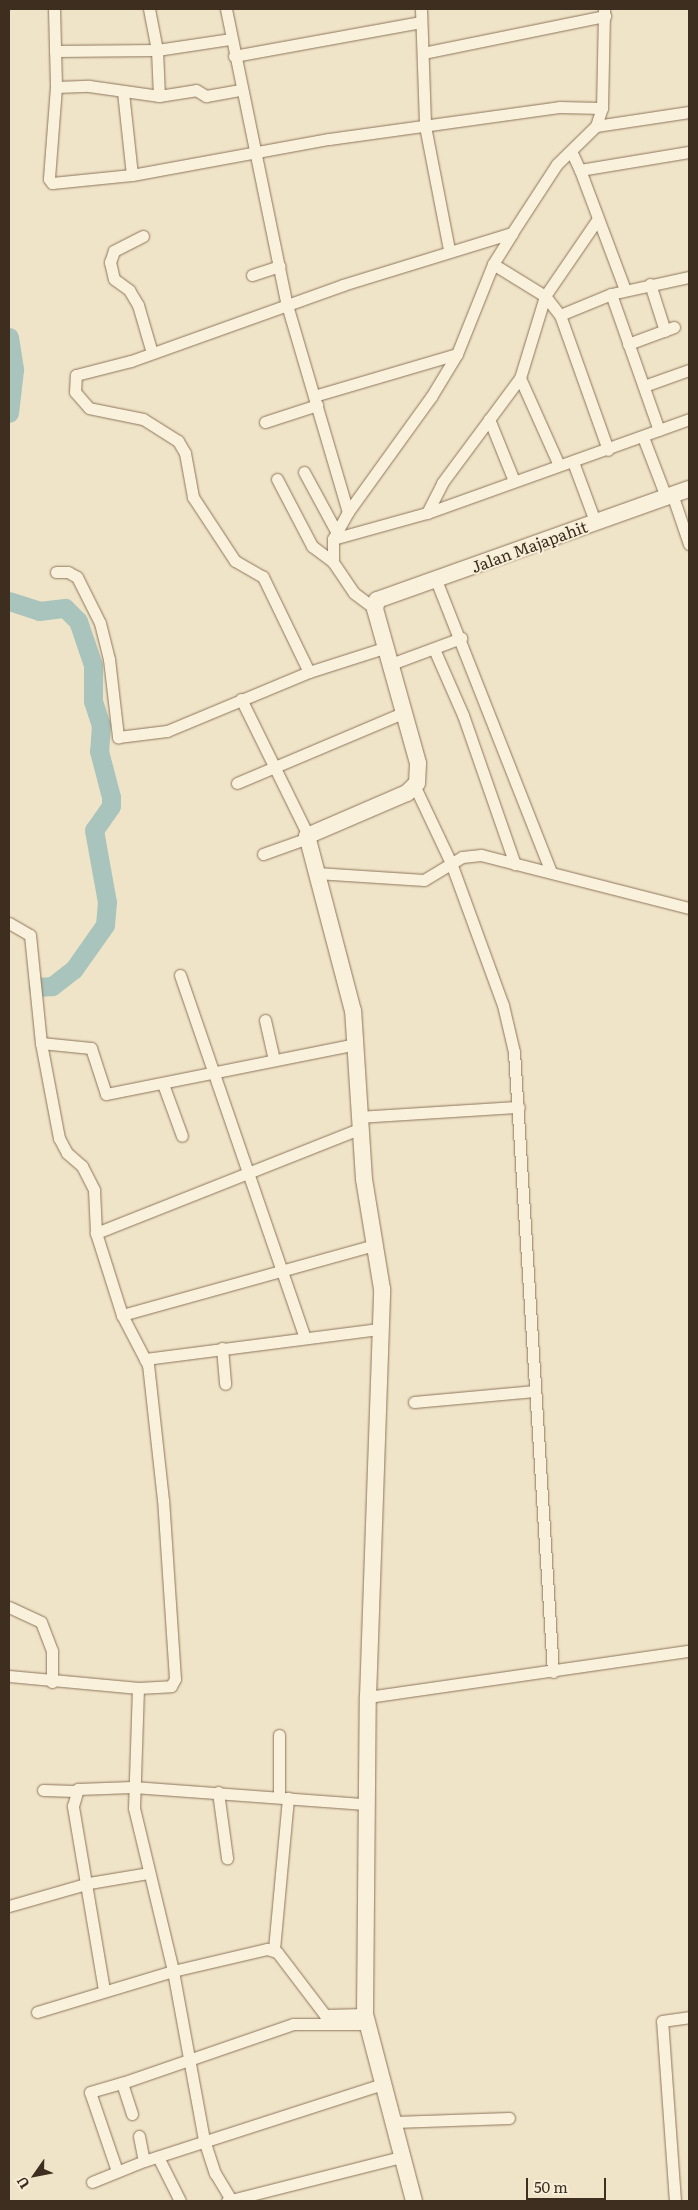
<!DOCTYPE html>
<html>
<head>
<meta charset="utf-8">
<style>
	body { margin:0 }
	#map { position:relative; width:698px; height:2210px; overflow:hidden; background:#f0e4c8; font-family:Literata,serif }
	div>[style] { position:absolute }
	.river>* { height:19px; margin:-9.5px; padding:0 9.5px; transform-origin:9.5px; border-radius:9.5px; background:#a9c4bc }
	.roads { filter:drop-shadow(0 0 1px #8d765c) drop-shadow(0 0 1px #8d765c) }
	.street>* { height:11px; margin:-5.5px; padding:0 5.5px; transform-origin:5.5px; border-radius:5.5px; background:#faf1dc }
	.secondary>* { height:16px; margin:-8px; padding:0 8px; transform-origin:8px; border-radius:8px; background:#faf1dc }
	span { translate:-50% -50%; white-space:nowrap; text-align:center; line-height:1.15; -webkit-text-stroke:4px #f7eed8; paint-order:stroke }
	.street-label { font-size:16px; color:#3d2e20 }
	.frame { position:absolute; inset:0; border:10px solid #3d2e20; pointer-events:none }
	.north { position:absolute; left:10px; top:2150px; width:50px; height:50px; -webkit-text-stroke:4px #f7eed8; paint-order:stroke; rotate:237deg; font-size:14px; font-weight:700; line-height:20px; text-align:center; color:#3d2e20 }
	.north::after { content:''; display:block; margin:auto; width:18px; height:22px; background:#3d2e20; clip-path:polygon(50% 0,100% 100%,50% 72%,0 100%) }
	.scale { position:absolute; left:526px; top:2178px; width:80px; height:22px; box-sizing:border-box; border:2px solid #3d2e20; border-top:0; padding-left:6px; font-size:15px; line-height:18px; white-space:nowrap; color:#3d2e20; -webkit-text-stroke:4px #f7eed8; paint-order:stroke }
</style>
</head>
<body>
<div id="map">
	<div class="river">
		<i style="left:9px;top:337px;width:33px;rotate:81deg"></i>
		<i style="left:14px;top:370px;width:43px;rotate:96.6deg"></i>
		<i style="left:9px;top:601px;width:32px;rotate:18deg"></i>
		<i style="left:39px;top:611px;width:26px;rotate:-7deg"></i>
		<i style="left:65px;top:608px;width:18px;rotate:45deg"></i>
		<i style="left:78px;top:621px;width:46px;rotate:71.2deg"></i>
		<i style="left:93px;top:665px;width:36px;rotate:90deg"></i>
		<i style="left:93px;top:701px;width:25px;rotate:72deg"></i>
		<i style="left:101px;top:725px;width:26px;rotate:94deg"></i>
		<i style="left:99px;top:751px;width:48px;rotate:75.4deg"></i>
		<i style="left:111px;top:797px;width:9px;rotate:90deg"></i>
		<i style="left:111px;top:806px;width:29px;rotate:125deg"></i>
		<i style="left:94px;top:830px;width:73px;rotate:79.8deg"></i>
		<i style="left:107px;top:902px;width:23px;rotate:95deg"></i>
		<i style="left:105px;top:925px;width:54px;rotate:125.2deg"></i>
		<i style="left:74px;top:969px;width:28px;rotate:142deg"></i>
		<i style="left:52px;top:986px;width:14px;rotate:176deg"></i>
	</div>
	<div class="roads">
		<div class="street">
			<i style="left:54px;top:9px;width:78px;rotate:88.5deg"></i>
			<i style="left:56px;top:87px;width:92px;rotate:94.4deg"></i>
			<i style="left:49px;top:179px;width:5px;rotate:53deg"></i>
			<i style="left:52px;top:183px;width:80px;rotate:-5.7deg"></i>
			<i style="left:132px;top:175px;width:200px;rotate:-10.4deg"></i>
			<i style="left:329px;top:139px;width:232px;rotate:-7.9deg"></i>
			<i style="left:559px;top:107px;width:43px;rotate:1.3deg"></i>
			<i style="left:226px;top:9px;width:302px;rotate:78.4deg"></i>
			<i style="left:287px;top:305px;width:216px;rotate:73.6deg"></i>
			<i style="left:348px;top:512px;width:31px;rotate:119deg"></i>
			<i style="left:421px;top:9px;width:117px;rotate:88deg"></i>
			<i style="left:425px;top:126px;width:126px;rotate:79deg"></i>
			<i style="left:55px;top:51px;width:102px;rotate:-0.6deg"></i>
			<i style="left:157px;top:50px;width:75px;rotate:-8.5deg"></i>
			<i style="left:423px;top:53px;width:186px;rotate:-11.5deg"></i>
			<i style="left:234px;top:56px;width:190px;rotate:-10.3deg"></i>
			<i style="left:56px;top:87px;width:33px;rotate:-2deg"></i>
			<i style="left:89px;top:86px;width:71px;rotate:8.1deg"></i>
			<i style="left:159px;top:96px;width:46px;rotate:-92.5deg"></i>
			<i style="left:157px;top:50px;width:42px;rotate:-101deg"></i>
			<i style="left:123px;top:92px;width:83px;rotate:83.8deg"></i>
			<i style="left:159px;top:96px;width:37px;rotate:-9deg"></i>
			<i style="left:196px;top:90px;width:12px;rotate:31deg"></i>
			<i style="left:206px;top:96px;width:35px;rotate:-10deg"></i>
			<i style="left:596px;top:126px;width:94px;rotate:-8.6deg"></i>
			<i style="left:571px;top:151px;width:21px;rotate:65deg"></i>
			<i style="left:580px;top:170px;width:110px;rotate:-9.4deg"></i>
			<i style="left:580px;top:170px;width:128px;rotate:69.4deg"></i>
			<i style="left:143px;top:236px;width:33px;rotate:153deg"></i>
			<i style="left:114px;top:251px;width:12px;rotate:110deg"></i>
			<i style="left:110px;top:262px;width:17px;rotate:77deg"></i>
			<i style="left:114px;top:279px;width:19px;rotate:36deg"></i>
			<i style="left:129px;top:290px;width:17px;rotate:59deg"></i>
			<i style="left:138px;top:305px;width:50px;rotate:73.7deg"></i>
			<i style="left:493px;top:264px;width:61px;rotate:31.6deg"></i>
			<i style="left:545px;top:296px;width:24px;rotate:52deg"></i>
			<i style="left:560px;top:315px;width:55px;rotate:-22.4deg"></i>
			<i style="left:611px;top:294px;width:80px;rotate:-12.3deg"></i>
			<i style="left:252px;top:275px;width:29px;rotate:-18deg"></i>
			<i style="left:650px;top:284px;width:49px;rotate:72.3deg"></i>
			<i style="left:611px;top:294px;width:144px;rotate:70.6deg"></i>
			<i style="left:560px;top:315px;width:143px;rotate:70.4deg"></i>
			<i style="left:628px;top:344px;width:49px;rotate:-20.3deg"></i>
			<i style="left:520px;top:378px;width:95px;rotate:65.9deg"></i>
			<i style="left:644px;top:386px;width:48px;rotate:-19.6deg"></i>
			<i style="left:314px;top:396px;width:149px;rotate:-16.4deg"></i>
			<i style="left:489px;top:419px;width:67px;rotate:68deg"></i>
			<i style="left:265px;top:422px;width:55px;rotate:-18.1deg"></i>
			<i style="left:643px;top:437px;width:64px;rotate:69deg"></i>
			<i style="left:573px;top:462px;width:63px;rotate:69.6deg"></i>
			<i style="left:304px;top:472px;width:69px;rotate:61.6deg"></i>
			<i style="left:277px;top:479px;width:76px;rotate:62.4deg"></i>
			<i style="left:312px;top:546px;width:26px;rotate:37deg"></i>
			<i style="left:333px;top:562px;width:37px;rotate:56deg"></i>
			<i style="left:354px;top:593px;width:26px;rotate:37deg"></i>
			<i style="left:672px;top:494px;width:53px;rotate:71.2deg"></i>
			<i style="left:348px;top:512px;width:142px;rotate:-54.2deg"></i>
			<i style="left:431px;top:397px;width:50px;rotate:-58.8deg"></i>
			<i style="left:457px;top:354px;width:97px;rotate:-68.2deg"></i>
			<i style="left:493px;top:264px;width:36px;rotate:-58deg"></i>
			<i style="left:512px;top:233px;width:82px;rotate:-56.9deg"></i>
			<i style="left:557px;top:164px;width:54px;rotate:-44.3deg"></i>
			<i style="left:596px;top:126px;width:19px;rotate:-72deg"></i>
			<i style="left:602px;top:108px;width:99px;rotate:-88.8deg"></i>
			<i style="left:427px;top:513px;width:34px;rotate:-63deg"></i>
			<i style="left:442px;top:483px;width:131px;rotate:-53.4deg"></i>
			<i style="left:520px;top:378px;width:86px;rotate:-73deg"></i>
			<i style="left:545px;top:296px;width:92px;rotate:-55.6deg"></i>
			<i style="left:333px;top:562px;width:23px;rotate:-90deg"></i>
			<i style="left:333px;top:539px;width:98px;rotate:-15.5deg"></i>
			<i style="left:427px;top:513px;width:278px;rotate:-19.7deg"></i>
			<i style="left:56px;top:572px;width:12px"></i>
			<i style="left:68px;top:572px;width:10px;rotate:29deg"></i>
			<i style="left:77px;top:577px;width:51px;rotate:63.4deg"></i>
			<i style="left:100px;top:623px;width:37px;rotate:76deg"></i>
			<i style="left:109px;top:659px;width:79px;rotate:83.4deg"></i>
			<i style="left:118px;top:737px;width:49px;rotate:-7deg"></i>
			<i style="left:167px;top:731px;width:154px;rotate:-22.6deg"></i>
			<i style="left:309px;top:672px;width:82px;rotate:-17.8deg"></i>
			<i style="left:436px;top:580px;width:314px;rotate:68.5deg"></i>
			<i style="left:434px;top:649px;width:72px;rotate:66.3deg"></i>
			<i style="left:463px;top:715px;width:158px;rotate:70.8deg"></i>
			<i style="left:391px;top:664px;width:75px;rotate:-20.4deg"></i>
			<i style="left:309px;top:672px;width:106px;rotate:-115.8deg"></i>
			<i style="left:263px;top:577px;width:32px;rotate:-150deg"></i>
			<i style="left:235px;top:561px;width:77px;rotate:-123.3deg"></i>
			<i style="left:193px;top:497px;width:45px;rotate:-100.3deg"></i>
			<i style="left:185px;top:453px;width:14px;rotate:-120deg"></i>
			<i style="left:178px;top:441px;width:41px;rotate:-147.8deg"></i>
			<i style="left:143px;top:419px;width:55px;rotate:-168.5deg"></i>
			<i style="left:89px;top:408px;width:21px;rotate:-131deg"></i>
			<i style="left:75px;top:392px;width:17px;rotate:-87deg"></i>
			<i style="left:76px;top:375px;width:57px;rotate:-14.3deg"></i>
			<i style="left:131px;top:361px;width:225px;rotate:-19.7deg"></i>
			<i style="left:343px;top:285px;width:177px;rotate:-17.1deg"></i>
			<i style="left:241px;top:699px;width:152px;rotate:63.8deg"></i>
			<i style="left:237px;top:783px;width:182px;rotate:-22.9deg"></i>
			<i style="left:415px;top:787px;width:84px;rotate:64.7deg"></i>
			<i style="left:451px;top:863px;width:151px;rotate:69.9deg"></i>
			<i style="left:503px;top:1005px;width:48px;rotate:76.8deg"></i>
			<i style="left:514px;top:1052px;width:621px;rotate:86.4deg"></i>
			<i style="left:263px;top:854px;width:48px;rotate:-19.6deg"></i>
			<i style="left:316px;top:873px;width:108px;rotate:3.7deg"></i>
			<i style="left:424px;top:880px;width:44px;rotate:-31.2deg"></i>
			<i style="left:462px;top:857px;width:19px;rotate:-6deg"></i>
			<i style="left:481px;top:855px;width:215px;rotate:14.3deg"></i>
			<i style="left:9px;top:923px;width:24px;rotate:30deg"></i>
			<i style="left:30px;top:935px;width:109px;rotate:84.2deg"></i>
			<i style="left:41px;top:1043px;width:50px;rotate:5.7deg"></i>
			<i style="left:91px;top:1048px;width:48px;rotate:71.9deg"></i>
			<i style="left:106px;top:1094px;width:251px;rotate:-11.3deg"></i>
			<i style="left:180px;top:975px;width:382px;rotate:71deg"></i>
			<i style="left:265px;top:1020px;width:41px;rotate:77.3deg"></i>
			<i style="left:41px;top:1043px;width:97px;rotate:79.3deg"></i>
			<i style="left:59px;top:1138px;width:17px;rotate:62deg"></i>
			<i style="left:67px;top:1153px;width:20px;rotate:41deg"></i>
			<i style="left:82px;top:1166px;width:27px;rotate:63deg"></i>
			<i style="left:94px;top:1190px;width:43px;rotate:87.3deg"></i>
			<i style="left:96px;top:1233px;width:283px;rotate:-21.6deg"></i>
			<i style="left:163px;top:1084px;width:55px;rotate:69.9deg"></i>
			<i style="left:359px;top:1117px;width:160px;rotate:-3.6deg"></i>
			<i style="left:96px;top:1233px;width:86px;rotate:72.4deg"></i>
			<i style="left:222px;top:1348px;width:36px;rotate:85deg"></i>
			<i style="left:145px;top:1359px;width:236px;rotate:-7.3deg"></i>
			<i style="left:414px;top:1402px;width:121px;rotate:-5.2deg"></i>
			<i style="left:9px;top:1607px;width:35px;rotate:25deg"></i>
			<i style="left:41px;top:1622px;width:31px;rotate:69deg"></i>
			<i style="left:52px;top:1651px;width:31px;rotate:90deg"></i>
			<i style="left:9px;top:1676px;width:130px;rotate:5.3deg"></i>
			<i style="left:138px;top:1688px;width:33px;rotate:-3deg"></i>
			<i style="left:171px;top:1686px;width:8px;rotate:-60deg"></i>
			<i style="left:175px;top:1679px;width:179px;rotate:-93.8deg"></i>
			<i style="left:163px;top:1500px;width:136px;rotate:-96.3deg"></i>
			<i style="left:148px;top:1365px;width:56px;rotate:-117.5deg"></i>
			<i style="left:122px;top:1315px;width:262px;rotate:-15.5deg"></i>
			<i style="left:138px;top:1688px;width:120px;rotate:91.9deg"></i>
			<i style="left:134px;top:1808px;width:168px;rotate:76.5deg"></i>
			<i style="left:173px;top:1971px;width:172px;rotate:79.6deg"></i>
			<i style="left:204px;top:2140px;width:35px;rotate:72deg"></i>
			<i style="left:215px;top:2173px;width:33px;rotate:59deg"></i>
			<i style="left:368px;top:1697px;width:324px;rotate:-8.2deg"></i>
			<i style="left:43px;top:1790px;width:32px;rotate:2deg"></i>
			<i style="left:218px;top:1792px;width:67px;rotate:82.2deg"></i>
			<i style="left:279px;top:1795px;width:60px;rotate:-90deg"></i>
			<i style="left:9px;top:1906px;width:83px;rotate:-16deg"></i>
			<i style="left:89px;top:1883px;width:61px;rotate:-9.5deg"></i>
			<i style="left:274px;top:1949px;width:152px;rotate:-84.7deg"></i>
			<i style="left:104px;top:1990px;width:187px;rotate:-99.6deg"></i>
			<i style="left:73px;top:1806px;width:18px;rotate:-74deg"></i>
			<i style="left:78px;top:1789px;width:54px;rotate:-2.1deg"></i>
			<i style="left:132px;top:1787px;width:235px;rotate:4.2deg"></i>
			<i style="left:37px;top:2012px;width:142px;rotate:-16.8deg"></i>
			<i style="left:173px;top:1971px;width:97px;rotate:-13.2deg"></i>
			<i style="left:267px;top:1949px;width:10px;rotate:17deg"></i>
			<i style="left:277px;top:1952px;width:79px;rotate:52.7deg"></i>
			<i style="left:325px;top:2015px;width:40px;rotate:-1.4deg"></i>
			<i style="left:132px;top:2114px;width:33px;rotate:-108deg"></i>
			<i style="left:122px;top:2083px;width:181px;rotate:-19deg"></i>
			<i style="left:293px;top:2024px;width:73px"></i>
			<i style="left:394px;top:2122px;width:115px;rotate:-2deg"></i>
			<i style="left:139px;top:2136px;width:25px;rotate:79deg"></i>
			<i style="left:144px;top:2161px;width:250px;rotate:-17.9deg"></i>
			<i style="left:158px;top:2157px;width:49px;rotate:63.4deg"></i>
			<i style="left:117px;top:2171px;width:83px;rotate:-108.9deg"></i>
			<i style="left:90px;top:2092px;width:33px;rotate:-16deg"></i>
			<i style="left:92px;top:2182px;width:56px;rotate:-22deg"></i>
			<i style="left:227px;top:2201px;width:179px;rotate:-14.2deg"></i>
			<i style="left:675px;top:2201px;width:180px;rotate:-94.1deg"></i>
			<i style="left:662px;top:2021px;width:27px;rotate:-8deg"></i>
		</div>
		<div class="secondary">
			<i style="left:414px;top:2201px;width:193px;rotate:-104.7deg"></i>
			<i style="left:365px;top:2014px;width:317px;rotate:-89.5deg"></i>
			<i style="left:368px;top:1697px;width:408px;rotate:-88deg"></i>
			<i style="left:382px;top:1289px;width:111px;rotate:-99.3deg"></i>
			<i style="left:364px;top:1179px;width:168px;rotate:-93.7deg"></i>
			<i style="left:353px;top:1011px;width:181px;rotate:-104.7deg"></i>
			<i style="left:307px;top:836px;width:109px;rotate:-23.3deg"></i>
			<i style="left:407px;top:793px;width:14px;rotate:-45deg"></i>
			<i style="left:417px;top:783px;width:20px;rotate:-87deg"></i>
			<i style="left:418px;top:763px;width:160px;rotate:-105.6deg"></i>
			<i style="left:375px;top:609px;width:9px;rotate:-77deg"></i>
			<i style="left:377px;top:600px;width:331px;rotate:-19.6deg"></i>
		</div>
	</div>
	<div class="street-label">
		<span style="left:529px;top:546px;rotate:-20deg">Jalan Majapahit</span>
	</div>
	<div class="frame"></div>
	<div class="north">U</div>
	<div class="scale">50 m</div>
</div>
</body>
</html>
